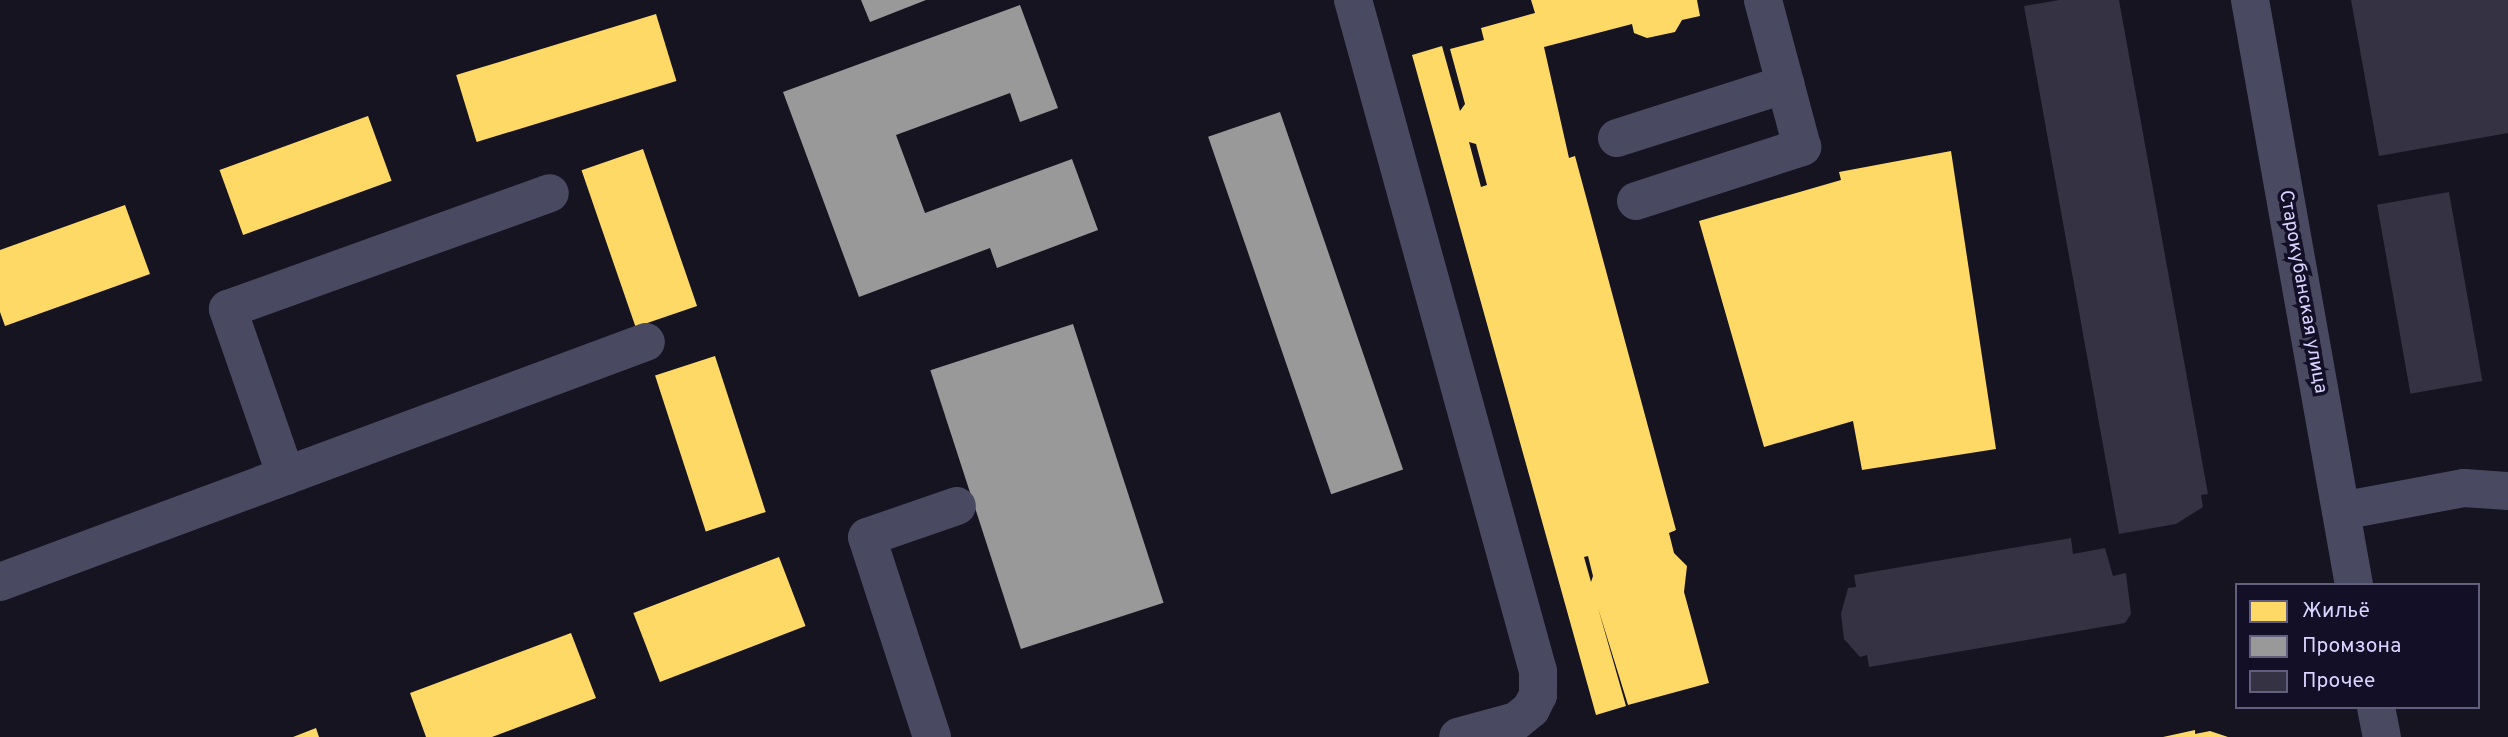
<!DOCTYPE html>
<html>
<head>
<meta charset="utf-8">
<style>
	body { margin:0 }
	#map { position:relative; width:2508px; height:737px; overflow:hidden; background:#161421; font-family:Overpass,sans-serif }
	div>[style] { position:absolute }
	.homes>* { inset:0; background:#ffd966; transform-origin:0 0 }
	.industry>* { inset:0; background:#999; transform-origin:0 0 }
	.building>* { inset:0; background:#343243; transform-origin:0 0 }
	.minor>* { height:38px; margin:-19px; padding:0 19px; transform-origin:19px; border-radius:19px; background:#4a4962 }
	span { translate:-50% -50%; white-space:nowrap; text-align:center; line-height:1.15; -webkit-text-stroke:7px #130f26; paint-order:stroke }
	.street-label { font-size:19px; color:#d9d4ff }
	.legend { position:absolute; left:2235px; top:583px; width:245px; height:126px; box-sizing:border-box; background:#130f26; border:2px solid #625e7d; margin:0; padding:9px 12px; list-style:none; font-size:21px; color:#d9d4ff }
	.legend li { display:flex; align-items:center; gap:14px; height:35px }
	.legend b { width:35px; border:2px solid #625e7d }
</style>
</head>
<body>
<div id="map">
	<div class="homes">
		<i style="clip-path:polygon(evenodd,1531px 0,1697px 0,1700px 16px,1682px 20px,1675px 32px,1647px 38px,1634px 33px,1632px 24px,1544px 47px,1569px 158px,1575px 156px,1676px 530px,1669px 533px,1674px 553px,1687px 566px,1684px 592px,1709px 683px,1628px 705px,1598px 608px,1626px 706px,1596px 715px,1412px 55px,1442px 46px,1460px 111px,1465px 104px,1450px 49px,1484px 40px,1481px 28px,1535px 13px,1531px 0,1469px 142px,1476px 144px,1487px 185px,1481px 187px,1469px 142px,1531px 0,1588px 556px,1593px 576px,1591px 582px,1584px 557px,1588px 556px)"></i>
		<i style="left:656px;top:14px;width:70px;height:209px;rotate:73deg"></i>
		<i style="left:368px;top:116px;width:69px;height:158px;rotate:70deg"></i>
		<i style="left:643px;top:149px;width:166px;height:65px;rotate:71deg"></i>
		<i style="clip-path:polygon(1951px 151px,1996px 449px,1862px 470px,1853px 421px,1764px 447px,1699px 221px,1841px 180px,1839px 172px)"></i>
		<i style="clip-path:polygon(125px 205px,150px 274px,5px 326px,0 312px,0 250px)"></i>
		<i style="left:715px;top:356px;width:164px;height:63px;rotate:72deg"></i>
		<i style="left:779px;top:557px;width:74px;height:156px;rotate:69deg"></i>
		<i style="clip-path:polygon(571px 633px,596px 698px,492px 737px,426px 737px,410px 693px)"></i>
		<i style="clip-path:polygon(316px 728px,319px 737px,293px 737px)"></i>
		<i style="clip-path:polygon(2195px 730px,2195px 734px,2210px 731px,2228px 737px,2163px 737px)"></i>
	</div>
	<div class="industry">
		<i style="clip-path:polygon(861px 0,926px 0,870px 22px)"></i>
		<i style="clip-path:polygon(1020px 5px,1058px 108px,1020px 122px,1010px 93px,896px 135px,925px 213px,1072px 159px,1098px 230px,997px 268px,990px 248px,859px 297px,783px 92px)"></i>
		<i style="left:1280px;top:112px;width:378px;height:76px;rotate:71deg"></i>
		<i style="left:1073px;top:324px;width:293px;height:150px;rotate:72deg"></i>
	</div>
	<div class="building">
		<i style="clip-path:polygon(2059px 0,2119px 0,2208px 494px,2201px 495px,2203px 507px,2176px 524px,2119px 534px,2024px 6px)"></i>
		<i style="clip-path:polygon(2351px 0,2508px 0,2508px 133px,2379px 156px)"></i>
		<i style="left:2449px;top:192px;width:192px;height:73px;rotate:80deg"></i>
		<i style="clip-path:polygon(2071px 538px,2073px 554px,2105px 548px,2113px 576px,2126px 573px,2131px 614px,2125px 623px,1869px 667px,1867px 655px,1860px 657px,1844px 639px,1841px 614px,1848px 588px,1856px 587px,1854px 575px)"></i>
	</div>
	<div class="minor">
		<i style="left:1353px;top:0;width:696px;rotate:74.59deg"></i>
		<i style="left:1538px;top:671px;width:24px;rotate:90deg"></i>
		<i style="left:1538px;top:695px;width:16px;rotate:117deg"></i>
		<i style="left:1531px;top:709px;width:19px;rotate:141deg"></i>
		<i style="left:1516px;top:721px;width:60px;rotate:164.6deg"></i>
		<i style="left:2250px;top:0;width:594px;rotate:79.92deg"></i>
		<i style="left:1617px;top:138px;width:177px;rotate:-17.7deg"></i>
		<i style="left:1636px;top:201px;width:175px;rotate:-18deg"></i>
		<i style="left:1802px;top:147px;width:152px;rotate:-104.9deg"></i>
		<i style="left:286px;top:476px;width:177px;rotate:-109.2deg"></i>
		<i style="left:228px;top:309px;width:342px;rotate:-19.8deg"></i>
		<i style="left:2341px;top:511px;width:125px;rotate:-10.6deg"></i>
		<i style="left:2464px;top:488px;width:44px;rotate:3.9deg"></i>
		<i style="left:0;top:582px;width:689px;rotate:-20.38deg"></i>
		<i style="left:2376px;top:707px;width:31px;rotate:79deg"></i>
		<i style="left:932px;top:737px;width:210px;rotate:-108deg"></i>
		<i style="left:867px;top:537px;width:95px;rotate:-19deg"></i>
	</div>
	<div class="street-label">
		<span style="left:2302px;top:292px;rotate:80deg">Старокубанская улица</span>
	</div>
	<ul class="legend">
	<li><b style="height:19px;background:#ffd966"></b>Жильё</li>
	<li><b style="height:19px;background:#999"></b>Промзона</li>
	<li><b style="height:19px;background:#343243"></b>Прочее</li>
	</ul>
</div>
</body>
</html>
